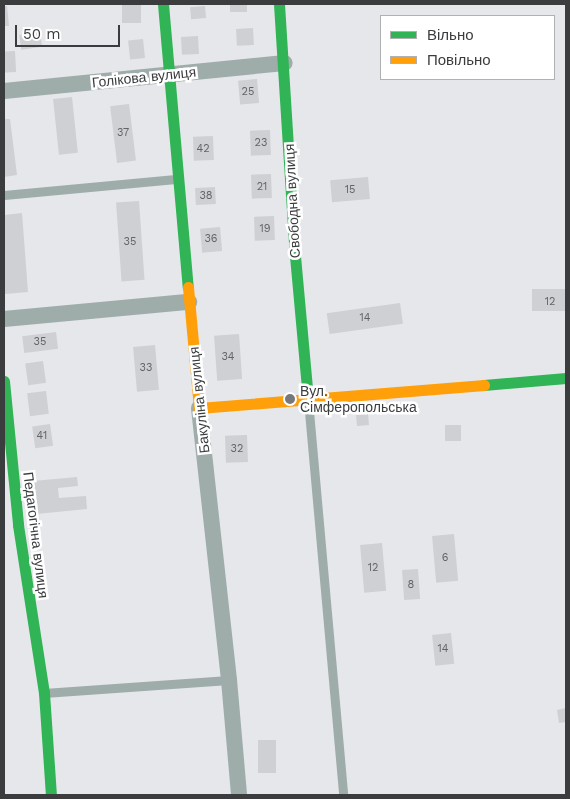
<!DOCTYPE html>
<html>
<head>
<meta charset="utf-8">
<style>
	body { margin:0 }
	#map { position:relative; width:570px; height:799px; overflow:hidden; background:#e5e7eb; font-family:"Work Sans",sans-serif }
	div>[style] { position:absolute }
	.building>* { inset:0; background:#ced0d3; transform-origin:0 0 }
	.lane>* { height:9px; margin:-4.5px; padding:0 4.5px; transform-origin:4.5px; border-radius:4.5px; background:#9eacaa }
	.street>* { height:16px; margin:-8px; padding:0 8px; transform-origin:8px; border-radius:8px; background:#9eacaa }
	.fast>* { height:11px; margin:-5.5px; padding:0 5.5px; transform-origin:5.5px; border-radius:5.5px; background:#30b455 }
	.slow>* { height:11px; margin:-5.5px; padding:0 5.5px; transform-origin:5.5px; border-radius:5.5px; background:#ff9f0a }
	.dots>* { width:14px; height:14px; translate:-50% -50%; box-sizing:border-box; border:2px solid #fff; border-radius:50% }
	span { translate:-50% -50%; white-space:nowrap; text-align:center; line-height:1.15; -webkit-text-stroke:5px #fff; paint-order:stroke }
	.number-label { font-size:11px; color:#616366 }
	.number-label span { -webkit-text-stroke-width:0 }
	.street-label { font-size:14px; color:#3a3c3e }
	.poi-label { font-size:14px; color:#3a3c3e }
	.left { translate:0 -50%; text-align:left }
	.frame { position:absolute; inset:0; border:5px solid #3a3c3e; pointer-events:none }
	.legend { position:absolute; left:380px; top:15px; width:175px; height:65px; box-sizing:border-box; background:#fff; border:1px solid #b0b1b2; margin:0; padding:6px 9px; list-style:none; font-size:15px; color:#3a3c3e }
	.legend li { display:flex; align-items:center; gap:10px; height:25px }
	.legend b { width:25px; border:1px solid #b0b1b2 }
	.scale { position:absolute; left:15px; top:25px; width:105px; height:22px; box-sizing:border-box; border:2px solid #3a3c3e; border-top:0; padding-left:6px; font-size:15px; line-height:18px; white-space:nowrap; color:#3a3c3e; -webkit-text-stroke:4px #fff; paint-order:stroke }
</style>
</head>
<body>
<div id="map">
	<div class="building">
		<i style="left:122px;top:4px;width:19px;height:19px"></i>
		<i style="left:230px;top:4px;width:17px;height:8px"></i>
		<i style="clip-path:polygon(4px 6px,7px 6px,9px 26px,4px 26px)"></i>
		<i style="left:205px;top:6px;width:12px;height:15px;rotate:85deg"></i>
		<i style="left:253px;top:28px;width:17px;height:17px;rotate:87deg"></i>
		<i style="left:40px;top:32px;width:15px;height:21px;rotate:82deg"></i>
		<i style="left:198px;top:36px;width:18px;height:17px;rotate:87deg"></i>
		<i style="left:143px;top:39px;width:19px;height:15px;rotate:84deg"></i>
		<i style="left:15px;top:51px;width:21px;height:11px;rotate:87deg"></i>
		<i style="left:257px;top:79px;width:24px;height:19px;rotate:85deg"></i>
		<i style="left:72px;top:97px;width:56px;height:19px;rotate:84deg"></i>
		<i style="left:129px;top:104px;width:57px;height:19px;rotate:83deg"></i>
		<i style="clip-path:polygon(4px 119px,10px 119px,17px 175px,4px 177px)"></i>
		<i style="left:270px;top:130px;width:25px;height:20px;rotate:88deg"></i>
		<i style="left:213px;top:136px;width:24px;height:20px;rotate:88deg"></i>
		<i style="left:271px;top:174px;width:24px;height:20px;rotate:88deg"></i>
		<i style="left:368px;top:177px;width:22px;height:38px;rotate:85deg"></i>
		<i style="left:215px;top:187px;width:17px;height:20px;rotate:87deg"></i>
		<i style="left:139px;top:201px;width:79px;height:23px;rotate:86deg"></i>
		<i style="clip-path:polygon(22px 213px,28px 292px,5px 294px,4px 215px)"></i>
		<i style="left:274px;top:216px;width:24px;height:20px;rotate:88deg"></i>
		<i style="left:220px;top:227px;width:24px;height:20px;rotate:85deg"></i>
		<i style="left:566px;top:289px;width:22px;height:34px;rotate:90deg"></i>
		<i style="left:400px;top:303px;width:21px;height:74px;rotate:82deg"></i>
		<i style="left:56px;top:332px;width:17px;height:34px;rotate:83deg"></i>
		<i style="left:239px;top:334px;width:45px;height:25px;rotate:86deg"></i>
		<i style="left:155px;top:345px;width:45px;height:22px;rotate:85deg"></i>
		<i style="left:43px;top:361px;width:22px;height:18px;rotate:82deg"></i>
		<i style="left:46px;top:391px;width:23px;height:19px;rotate:83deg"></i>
		<i style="left:368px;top:414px;width:11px;height:12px;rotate:85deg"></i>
		<i style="left:50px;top:424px;width:22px;height:18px;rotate:82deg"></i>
		<i style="left:445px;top:425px;width:16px;height:16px"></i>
		<i style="left:247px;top:435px;width:27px;height:22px;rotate:88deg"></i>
		<i style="clip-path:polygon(77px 477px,78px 486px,58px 488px,59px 498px,86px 496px,87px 509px,36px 514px,33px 481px)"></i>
		<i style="left:454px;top:534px;width:47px;height:22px;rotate:85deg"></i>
		<i style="left:382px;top:543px;width:48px;height:22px;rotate:85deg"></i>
		<i style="left:418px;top:569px;width:30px;height:16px;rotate:86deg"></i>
		<i style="left:451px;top:633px;width:31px;height:19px;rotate:84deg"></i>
		<i style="clip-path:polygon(566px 708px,566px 722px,559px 723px,557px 710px)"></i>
		<i style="left:258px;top:740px;width:18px;height:33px"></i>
	</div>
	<div class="lane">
		<i style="left:4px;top:195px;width:175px;rotate:-5.3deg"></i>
		<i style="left:308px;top:400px;width:397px;rotate:84.9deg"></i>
		<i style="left:44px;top:693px;width:185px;rotate:-4deg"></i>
	</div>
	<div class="street">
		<i style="left:4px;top:91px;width:282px;rotate:-5.7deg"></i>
		<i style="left:4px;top:319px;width:186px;rotate:-5.3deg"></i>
		<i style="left:199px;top:408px;width:274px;rotate:83.7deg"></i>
		<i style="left:229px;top:680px;width:115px;rotate:85deg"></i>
	</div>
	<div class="fast">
		<i style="left:163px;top:4px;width:284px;rotate:85deg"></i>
		<i style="left:279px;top:4px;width:253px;rotate:86.4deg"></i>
		<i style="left:295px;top:256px;width:143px;rotate:84.8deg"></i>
		<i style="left:4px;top:381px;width:145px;rotate:84.4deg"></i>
		<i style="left:18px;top:525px;width:170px;rotate:81.2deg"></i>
		<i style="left:44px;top:693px;width:102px;rotate:86.1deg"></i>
		<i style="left:484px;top:385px;width:82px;rotate:-4.9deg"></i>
	</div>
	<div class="slow">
		<i style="left:188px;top:287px;width:121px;rotate:84.8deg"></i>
		<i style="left:199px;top:408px;width:286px;rotate:-4.6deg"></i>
	</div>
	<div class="dots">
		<i style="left:290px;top:399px;background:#76787b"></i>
	</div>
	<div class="number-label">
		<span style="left:248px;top:92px">25</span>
		<span style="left:123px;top:133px">37</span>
		<span style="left:261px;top:143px">23</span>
		<span style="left:203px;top:149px">42</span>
		<span style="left:262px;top:187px">21</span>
		<span style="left:350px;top:190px">15</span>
		<span style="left:206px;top:196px">38</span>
		<span style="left:265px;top:229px">19</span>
		<span style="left:211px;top:239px">36</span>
		<span style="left:130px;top:242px">35</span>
		<span style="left:550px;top:302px">12</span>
		<span style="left:365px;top:318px">14</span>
		<span style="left:40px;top:342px">35</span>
		<span style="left:228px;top:357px">34</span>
		<span style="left:146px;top:368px">33</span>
		<span style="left:42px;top:436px">41</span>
		<span style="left:237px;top:449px">32</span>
		<span style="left:445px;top:558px">6</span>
		<span style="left:373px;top:568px">12</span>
		<span style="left:411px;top:585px">8</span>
		<span style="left:443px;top:649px">14</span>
	</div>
	<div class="street-label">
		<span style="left:144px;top:77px;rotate:-6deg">Голікова вулиця</span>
		<span style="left:292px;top:201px;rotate:-93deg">Свободна вулиця</span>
		<span style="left:199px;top:400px;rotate:-96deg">Бакуліна вулиця</span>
		<span style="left:36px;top:535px;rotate:83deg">Педагогічна вулиця</span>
	</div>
	<div class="poi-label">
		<span class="left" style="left:300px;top:399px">Вул.<br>Сімферопольська</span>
	</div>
	<div class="frame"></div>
	<ul class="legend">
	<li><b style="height:6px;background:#30b455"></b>Вільно</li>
	<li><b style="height:6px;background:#ff9f0a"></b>Повільно</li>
	</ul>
	<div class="scale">50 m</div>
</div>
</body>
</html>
